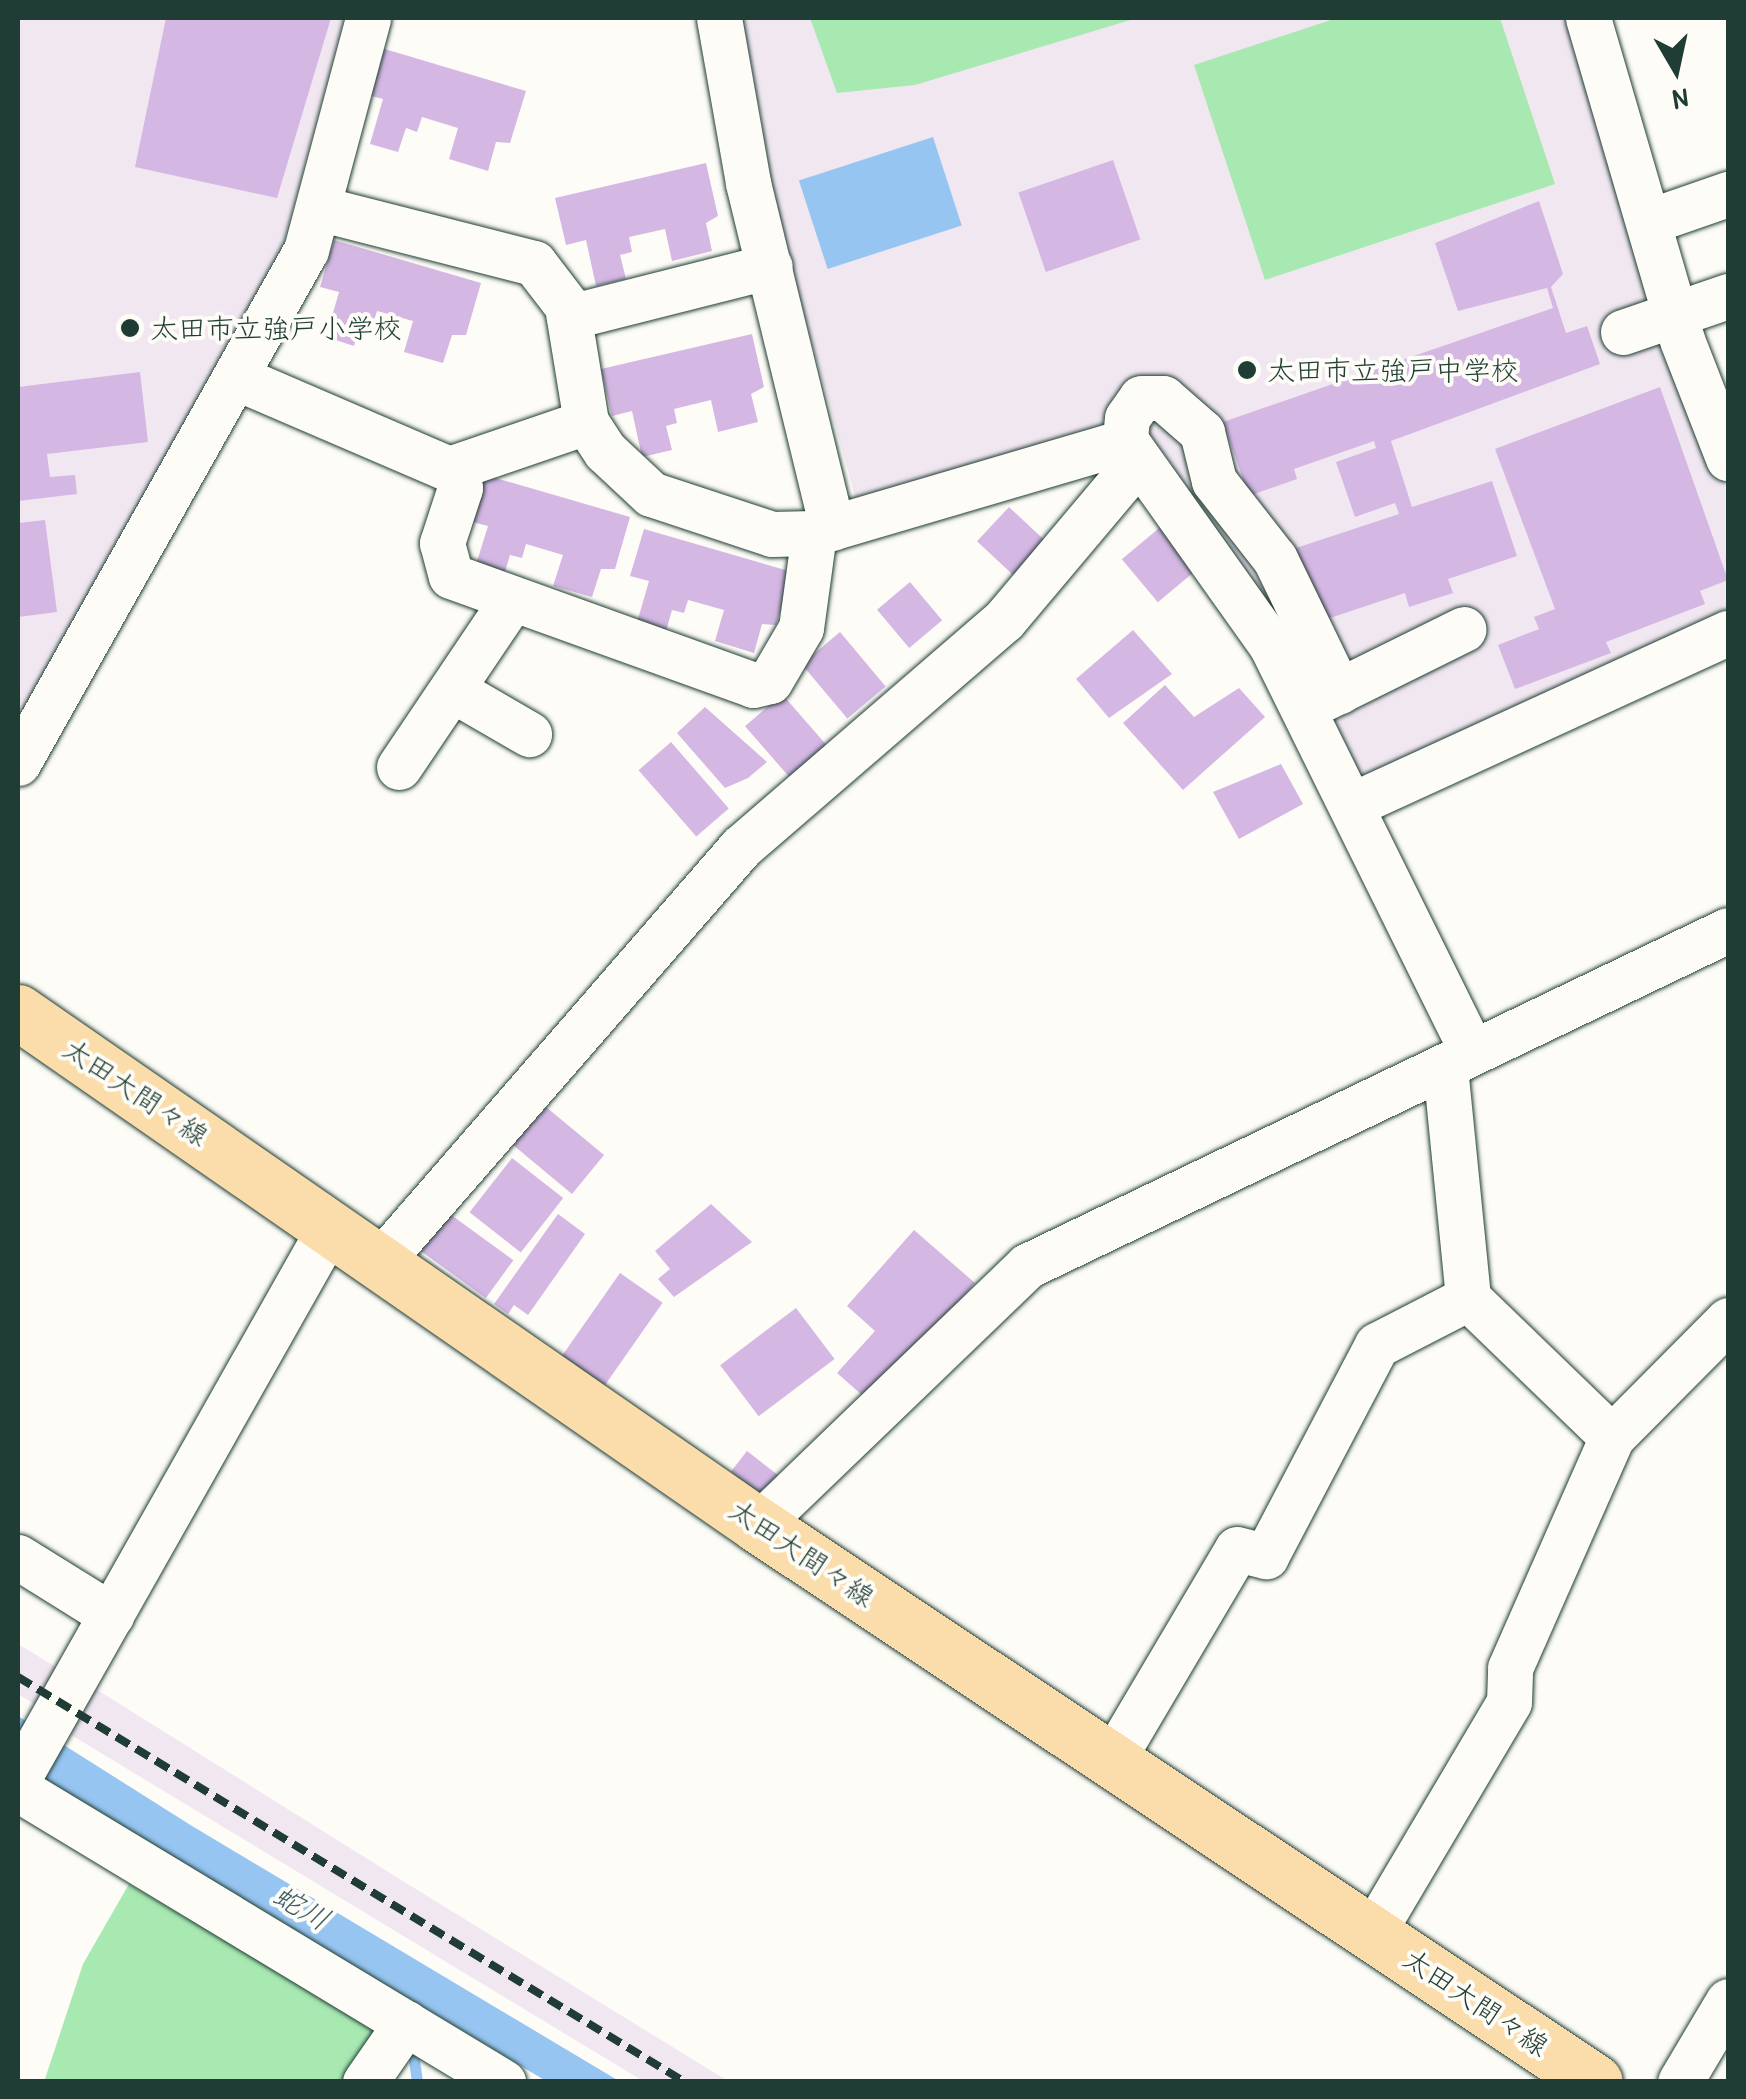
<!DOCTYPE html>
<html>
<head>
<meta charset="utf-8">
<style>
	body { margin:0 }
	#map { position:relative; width:1746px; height:2099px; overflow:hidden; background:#fdfcf7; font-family:"Patrick Hand","Klee One",sans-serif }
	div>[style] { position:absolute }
	.built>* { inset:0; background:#f1e7f1 }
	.green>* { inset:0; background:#a8e9b2 }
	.water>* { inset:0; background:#97c5f1; transform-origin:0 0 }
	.stream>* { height:11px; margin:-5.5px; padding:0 5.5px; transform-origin:5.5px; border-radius:5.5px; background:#97c5f1 }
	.building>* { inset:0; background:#d5b7e4; transform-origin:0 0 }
	.roads { filter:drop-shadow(0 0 2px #1f3d34) drop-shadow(0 0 2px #1f3d34) }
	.minor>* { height:45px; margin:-22.5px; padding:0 22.5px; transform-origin:22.5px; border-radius:22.5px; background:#fdfcf7 }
	.major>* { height:55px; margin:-27.5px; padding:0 27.5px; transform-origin:27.5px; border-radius:27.5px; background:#fbddab }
	.rail>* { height:8px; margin-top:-4px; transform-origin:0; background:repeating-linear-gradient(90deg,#1f3d34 0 15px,transparent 0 23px) }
	.dots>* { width:28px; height:28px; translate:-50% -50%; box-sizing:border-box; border:5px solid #fdfcf7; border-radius:50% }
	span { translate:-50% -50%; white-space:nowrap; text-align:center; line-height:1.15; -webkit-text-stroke:8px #fdfcf7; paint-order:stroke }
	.poi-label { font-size:28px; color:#1f3d34 }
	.left { translate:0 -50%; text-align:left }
	.street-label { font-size:28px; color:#1f3d34 }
	.water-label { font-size:30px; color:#3d5f63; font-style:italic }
	.frame { position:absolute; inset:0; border:20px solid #1f3d34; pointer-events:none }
	.north { position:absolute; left:1626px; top:20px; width:100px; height:100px; -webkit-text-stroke:8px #fdfcf7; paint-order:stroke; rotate:171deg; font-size:28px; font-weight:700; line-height:40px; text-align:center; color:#1f3d34 }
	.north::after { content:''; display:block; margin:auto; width:35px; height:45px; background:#1f3d34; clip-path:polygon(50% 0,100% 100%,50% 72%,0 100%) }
</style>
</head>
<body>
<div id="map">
	<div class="built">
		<i style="clip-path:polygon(18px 18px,344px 18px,279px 260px,18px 726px)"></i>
		<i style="clip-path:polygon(736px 18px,1568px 18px,1658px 321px,1728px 492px,1728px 619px,1362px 785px,1127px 419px,857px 503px,763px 168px,762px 117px)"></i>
		<i style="clip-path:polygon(18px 1644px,61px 1670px,42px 1709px,18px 1694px)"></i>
		<i style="clip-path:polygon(91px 1686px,406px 1883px,728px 2081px,643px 2081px,63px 1730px)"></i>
	</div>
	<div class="green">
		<i style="clip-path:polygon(810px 18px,1137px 18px,915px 85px,837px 93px)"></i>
		<i style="clip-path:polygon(1337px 18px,1500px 18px,1555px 184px,1265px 280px,1194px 65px)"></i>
		<i style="clip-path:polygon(129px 1884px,388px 2036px,357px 2081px,44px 2082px,83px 1964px)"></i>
	</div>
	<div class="water">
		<i style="left:933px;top:137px;width:93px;height:141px;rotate:72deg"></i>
		<i style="clip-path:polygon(18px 1716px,192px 1826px,619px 2081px,546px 2081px,55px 1786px,18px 1763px)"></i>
	</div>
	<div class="stream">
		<i style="left:414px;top:2060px;width:22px;rotate:82deg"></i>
	</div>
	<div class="building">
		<i style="clip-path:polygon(166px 18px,331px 18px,277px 198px,135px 167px)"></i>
		<i style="clip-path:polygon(378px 47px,526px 91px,510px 143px,496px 142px,488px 171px,449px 159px,458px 128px,422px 117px,417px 132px,406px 128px,398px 152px,370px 144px,383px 99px,364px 94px)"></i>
		<i style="left:1113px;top:160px;width:84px;height:100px;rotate:71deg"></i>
		<i style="clip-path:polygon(706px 163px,718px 216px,706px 223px,712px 251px,672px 261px,665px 229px,629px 237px,632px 252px,620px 255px,626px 279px,596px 286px,586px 240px,566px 245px,555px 198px)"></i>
		<i style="clip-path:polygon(1539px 201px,1563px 274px,1551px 287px,1566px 333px,1587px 326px,1600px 364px,1391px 441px,1412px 507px,1492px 481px,1517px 556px,1448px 579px,1453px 593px,1409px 607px,1405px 593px,1312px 624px,1287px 551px,1399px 514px,1395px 503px,1355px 517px,1336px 462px,1376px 448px,1374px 441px,1294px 469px,1297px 479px,1249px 496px,1223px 422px,1553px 308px,1547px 288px,1458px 311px,1435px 243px)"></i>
		<i style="clip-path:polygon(334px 240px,481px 283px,466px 335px,452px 335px,443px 363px,404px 352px,413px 321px,377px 311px,373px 324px,361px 321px,354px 346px,326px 337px,339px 292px,320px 287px)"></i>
		<i style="clip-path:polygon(752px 334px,764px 387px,751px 394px,758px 422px,718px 432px,711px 400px,674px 409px,677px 423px,666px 426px,672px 450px,642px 457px,632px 411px,612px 416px,601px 369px)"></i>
		<i style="clip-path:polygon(140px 372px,148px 442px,47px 454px,50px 477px,75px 475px,77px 494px,18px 501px,18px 387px)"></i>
		<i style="clip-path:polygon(1660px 387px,1728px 580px,1700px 591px,1705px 604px,1606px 642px,1611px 653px,1515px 689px,1498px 645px,1539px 629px,1534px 617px,1555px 609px,1495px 449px)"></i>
		<i style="clip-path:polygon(482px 474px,630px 517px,615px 569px,601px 569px,592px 597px,553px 586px,563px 555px,526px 544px,522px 558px,510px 555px,503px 579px,474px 571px,488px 526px,469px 521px)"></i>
		<i style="left:1009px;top:507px;width:52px;height:47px;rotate:43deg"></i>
		<i style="clip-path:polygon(45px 520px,57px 612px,18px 617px,18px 523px)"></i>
		<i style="left:1164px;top:524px;width:56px;height:55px;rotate:50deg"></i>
		<i style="clip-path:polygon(644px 529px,792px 572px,776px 625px,762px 624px,754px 653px,715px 641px,724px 610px,688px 600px,684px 613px,672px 610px,665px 635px,636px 626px,649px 581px,630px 576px)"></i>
		<i style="left:910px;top:582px;width:50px;height:43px;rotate:50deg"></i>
		<i style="clip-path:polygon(1133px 630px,1172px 674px,1109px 718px,1076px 679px)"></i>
		<i style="left:840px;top:632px;width:71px;height:50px;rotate:50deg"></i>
		<i style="clip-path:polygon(1165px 685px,1194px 717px,1239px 688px,1265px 717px,1183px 790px,1123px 723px)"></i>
		<i style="left:782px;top:694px;width:76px;height:49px;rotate:49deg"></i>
		<i style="clip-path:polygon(705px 707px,767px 762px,748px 778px,725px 788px,677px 733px)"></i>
		<i style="left:671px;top:742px;width:88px;height:43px;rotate:49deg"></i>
		<i style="clip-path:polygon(1281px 764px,1303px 804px,1239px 839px,1213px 792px)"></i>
		<i style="clip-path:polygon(546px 1107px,604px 1155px,572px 1194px,500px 1134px,514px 1117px,528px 1128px)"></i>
		<i style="left:512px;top:1158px;width:65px;height:69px;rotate:38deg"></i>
		<i style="clip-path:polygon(711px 1204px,752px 1242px,674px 1297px,658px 1279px,670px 1269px,655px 1251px)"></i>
		<i style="left:443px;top:1209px;width:87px;height:47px;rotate:36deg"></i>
		<i style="clip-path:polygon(558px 1214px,585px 1234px,528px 1315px,514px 1305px,508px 1314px,494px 1304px)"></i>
		<i style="clip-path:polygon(914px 1230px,975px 1283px,870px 1402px,837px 1373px,875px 1331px,847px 1306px)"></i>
		<i style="left:620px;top:1273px;width:52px;height:101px;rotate:35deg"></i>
		<i style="left:796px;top:1308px;width:64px;height:95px;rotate:53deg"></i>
		<i style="left:747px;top:1451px;width:42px;height:26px;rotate:38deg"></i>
	</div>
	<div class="roads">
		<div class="minor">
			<i style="left:719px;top:18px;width:168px;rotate:80deg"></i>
			<i style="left:748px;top:183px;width:355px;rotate:76.3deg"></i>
			<i style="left:1588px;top:18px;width:335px;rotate:73.7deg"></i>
			<i style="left:1682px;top:340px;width:127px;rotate:68.7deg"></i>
			<i style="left:318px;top:208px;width:223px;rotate:14.3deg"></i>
			<i style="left:534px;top:263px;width:54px;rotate:52.5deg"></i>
			<i style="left:567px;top:306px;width:118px;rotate:80.7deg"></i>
			<i style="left:586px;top:422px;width:35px;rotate:57deg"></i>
			<i style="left:605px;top:451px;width:63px;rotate:43.1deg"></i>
			<i style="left:651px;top:494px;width:127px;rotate:18.3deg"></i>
			<i style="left:772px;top:534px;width:42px;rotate:-1.4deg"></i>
			<i style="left:814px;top:533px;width:325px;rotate:-16.4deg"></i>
			<i style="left:1650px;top:221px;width:83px;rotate:-19.1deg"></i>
			<i style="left:569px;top:317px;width:207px;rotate:-14.2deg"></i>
			<i style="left:1623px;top:332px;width:111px;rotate:-18.9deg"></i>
			<i style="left:240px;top:379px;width:228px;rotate:23.3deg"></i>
			<i style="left:449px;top:469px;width:145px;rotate:-18.9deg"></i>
			<i style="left:1126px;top:441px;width:250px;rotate:54.6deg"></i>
			<i style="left:1271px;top:645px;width:453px;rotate:63.7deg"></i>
			<i style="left:456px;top:467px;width:21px;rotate:79deg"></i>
			<i style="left:460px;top:488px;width:58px;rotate:108.1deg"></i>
			<i style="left:442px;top:543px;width:34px;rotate:75deg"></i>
			<i style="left:451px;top:576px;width:321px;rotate:19.8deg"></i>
			<i style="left:753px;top:685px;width:17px;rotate:-13deg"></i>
			<i style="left:770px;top:681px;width:61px;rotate:-59.7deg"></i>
			<i style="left:801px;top:628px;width:96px;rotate:-82.2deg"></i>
			<i style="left:453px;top:690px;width:88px;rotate:30.1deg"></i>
			<i style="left:1312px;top:704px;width:169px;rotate:-26.3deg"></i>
			<i style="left:18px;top:763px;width:588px;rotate:-60.69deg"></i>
			<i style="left:306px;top:250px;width:240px;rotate:-75deg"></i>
			<i style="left:399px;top:767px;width:200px;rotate:-56deg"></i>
			<i style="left:1356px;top:803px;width:409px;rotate:-24.6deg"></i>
			<i style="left:1445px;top:1067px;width:232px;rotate:84.3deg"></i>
			<i style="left:1468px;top:1298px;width:200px;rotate:44deg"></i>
			<i style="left:380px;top:1262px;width:550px;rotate:-48.98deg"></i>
			<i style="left:741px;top:847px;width:347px;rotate:-40.8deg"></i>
			<i style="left:1004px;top:620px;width:182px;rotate:-49.9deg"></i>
			<i style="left:1121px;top:481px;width:63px;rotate:-84.6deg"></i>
			<i style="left:1127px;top:418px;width:24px;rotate:-55deg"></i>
			<i style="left:1141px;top:398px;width:22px"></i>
			<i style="left:1163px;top:398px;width:52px;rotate:41.1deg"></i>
			<i style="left:1202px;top:432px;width:50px;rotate:76.2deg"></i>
			<i style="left:1214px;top:481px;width:99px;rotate:52deg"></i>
			<i style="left:1275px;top:559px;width:147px;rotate:64.1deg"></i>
			<i style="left:758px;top:1525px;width:373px;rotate:-43.9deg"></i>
			<i style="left:1027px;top:1266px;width:777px;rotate:-25.61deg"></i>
			<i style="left:18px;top:1557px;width:110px;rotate:31.9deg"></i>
			<i style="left:1111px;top:1762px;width:247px;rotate:-59.4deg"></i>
			<i style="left:1237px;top:1549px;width:30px;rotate:14deg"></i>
			<i style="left:1266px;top:1556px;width:238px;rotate:-62.3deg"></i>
			<i style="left:1377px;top:1345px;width:102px;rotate:-27.3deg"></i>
			<i style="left:18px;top:1779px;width:636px;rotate:-60.53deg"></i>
			<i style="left:18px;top:1789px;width:567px;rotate:31.14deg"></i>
			<i style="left:1373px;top:1932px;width:267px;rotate:-59.4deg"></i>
			<i style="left:1509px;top:1702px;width:34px;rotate:-88deg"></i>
			<i style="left:1510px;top:1668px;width:253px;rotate:-66.2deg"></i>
			<i style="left:1612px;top:1437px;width:165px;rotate:-45.2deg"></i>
			<i style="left:365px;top:2082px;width:72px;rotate:-55.2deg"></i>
			<i style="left:1680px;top:2082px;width:94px;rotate:-59.3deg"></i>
		</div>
		<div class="major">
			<i style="left:18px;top:1012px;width:900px;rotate:34.73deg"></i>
			<i style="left:758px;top:1525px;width:1005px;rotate:33.64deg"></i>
		</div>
	</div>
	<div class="rail">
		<i style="left:18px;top:1677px;width:780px;rotate:31.27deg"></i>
	</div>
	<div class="dots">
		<i style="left:130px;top:328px;background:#1f3d34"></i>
		<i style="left:1247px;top:370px;background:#1f3d34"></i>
	</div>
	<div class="poi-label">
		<span class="left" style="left:150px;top:328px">太田市立強戸小学校</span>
		<span class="left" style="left:1267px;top:370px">太田市立強戸中学校</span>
	</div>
	<div class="street-label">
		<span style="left:136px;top:1092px;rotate:34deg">太田大間々線</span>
		<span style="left:802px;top:1553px;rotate:34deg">太田大間々線</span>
		<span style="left:1476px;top:2002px;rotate:34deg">太田大間々線</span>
	</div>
	<div class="water-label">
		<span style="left:302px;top:1907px;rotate:30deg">蛇川</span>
	</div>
	<div class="frame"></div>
	<div class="north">N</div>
</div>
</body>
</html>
